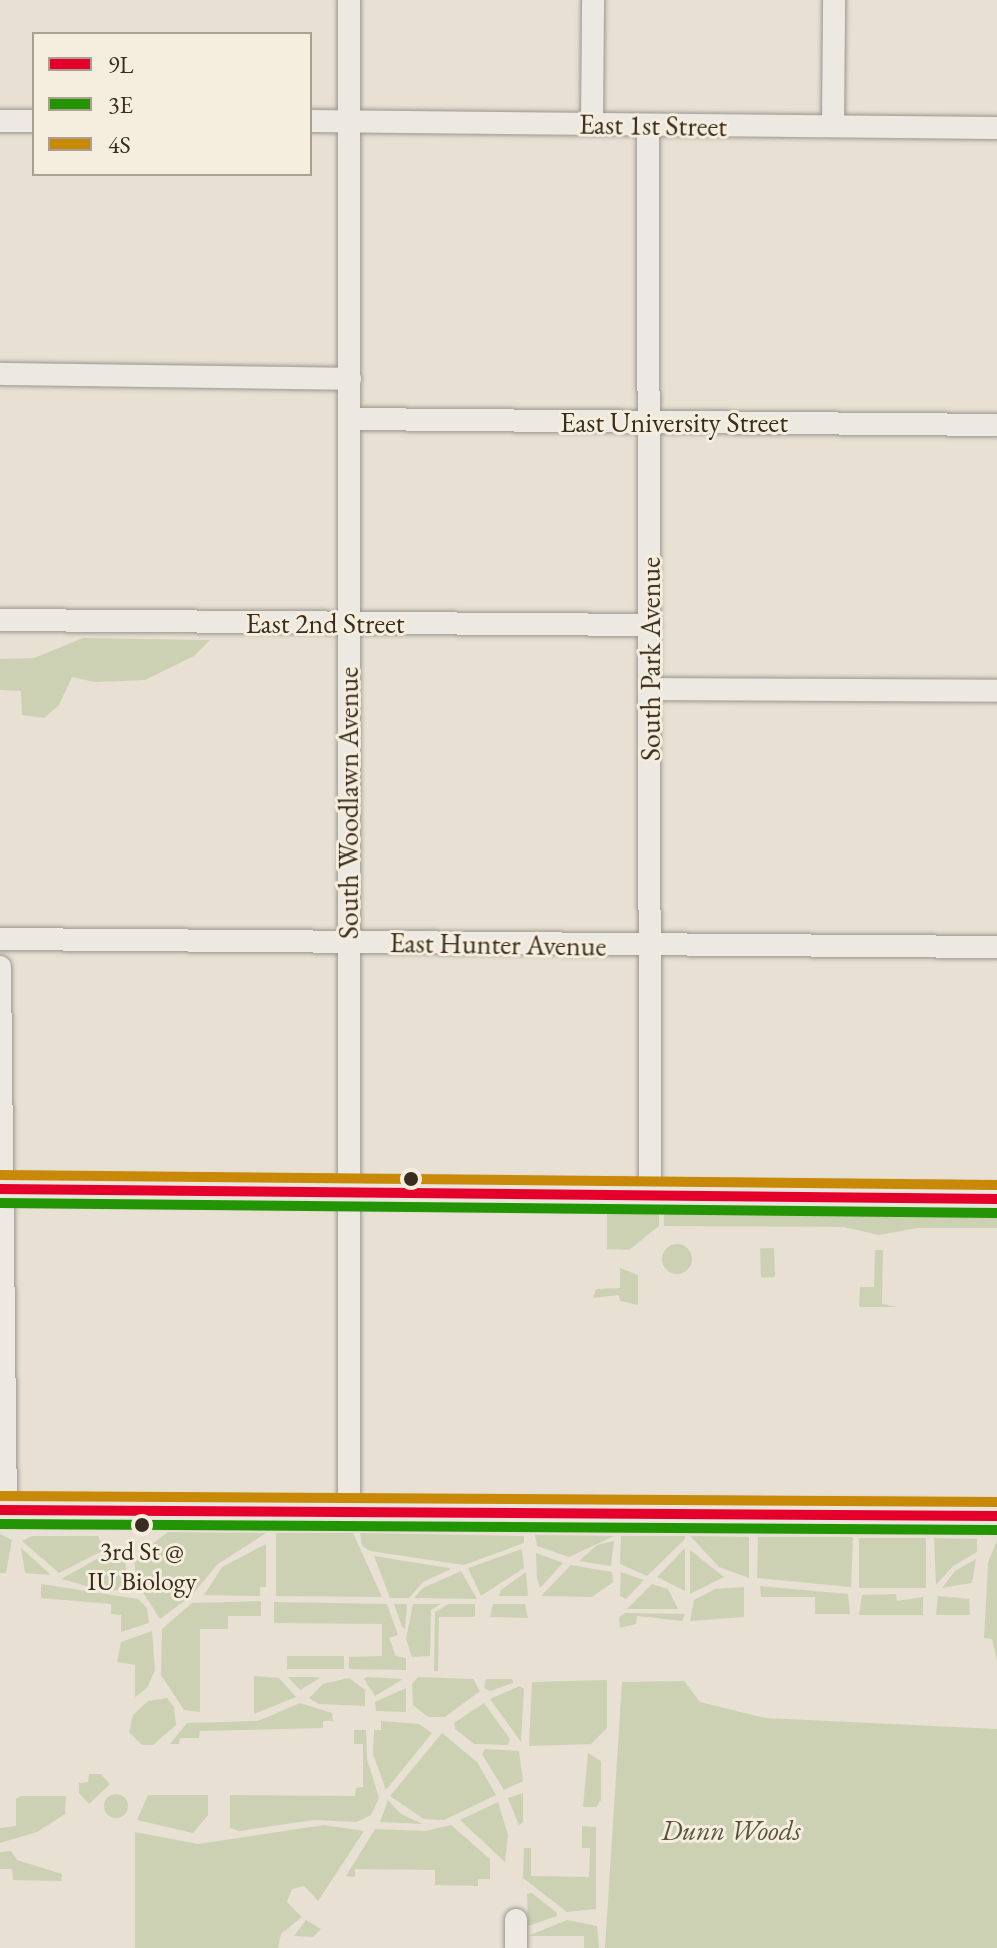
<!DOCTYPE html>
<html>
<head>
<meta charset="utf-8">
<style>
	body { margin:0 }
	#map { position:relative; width:997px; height:1948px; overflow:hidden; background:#e7e0d3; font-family:"EB Garamond",serif }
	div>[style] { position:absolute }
	.green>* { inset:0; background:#cdd1b3; transform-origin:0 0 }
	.round { border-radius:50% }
	.roads { filter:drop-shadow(0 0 2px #9b968d) drop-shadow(0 0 2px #9b968d) }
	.minor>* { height:22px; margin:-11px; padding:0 11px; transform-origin:11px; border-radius:11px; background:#ece8e2 }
	.major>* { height:28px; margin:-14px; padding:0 14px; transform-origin:14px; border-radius:14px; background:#eae5dd }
	.bus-1>* { height:10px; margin:-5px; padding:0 5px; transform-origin:5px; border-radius:5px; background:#e4002b }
	.bus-2>* { height:10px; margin:-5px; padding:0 5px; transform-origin:5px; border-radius:5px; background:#239504 }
	.bus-3>* { height:10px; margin:-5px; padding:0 5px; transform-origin:5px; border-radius:5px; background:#c88808 }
	.dots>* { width:22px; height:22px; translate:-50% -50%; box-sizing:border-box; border:4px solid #f5eddd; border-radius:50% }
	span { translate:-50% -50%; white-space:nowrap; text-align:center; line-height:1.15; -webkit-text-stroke:6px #f5eddd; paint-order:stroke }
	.bus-label { font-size:26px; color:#3a2c1e }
	.street-label { font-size:28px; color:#3a2c1e }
	.park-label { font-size:28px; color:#59523d; font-style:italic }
	.legend { position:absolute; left:32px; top:32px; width:280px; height:144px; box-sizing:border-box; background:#f5eddd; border:2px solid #aaa091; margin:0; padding:10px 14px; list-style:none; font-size:24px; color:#3a2c1e }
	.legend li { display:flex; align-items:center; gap:16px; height:40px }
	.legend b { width:40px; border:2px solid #aaa091 }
</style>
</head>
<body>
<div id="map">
	<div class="green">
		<i style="clip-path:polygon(83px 638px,210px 640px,194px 656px,145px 680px,95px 682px,72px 677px,59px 705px,44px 718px,22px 715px,21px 691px,0 690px,0 659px,34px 658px)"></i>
		<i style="clip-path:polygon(607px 1212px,659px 1213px,659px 1226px,629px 1250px,607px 1249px)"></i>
		<i style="clip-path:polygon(664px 1213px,997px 1217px,997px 1228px,918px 1228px,879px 1235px,844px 1227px,664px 1226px)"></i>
		<i class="round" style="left:662px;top:1244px;width:30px;height:30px"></i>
		<i style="left:774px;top:1248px;width:29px;height:14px;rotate:88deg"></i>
		<i style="clip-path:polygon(875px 1250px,883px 1250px,882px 1304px,897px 1307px,859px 1307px,860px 1287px,874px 1287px)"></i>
		<i style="clip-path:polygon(620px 1268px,638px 1275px,638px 1305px,620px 1301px,619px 1295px,593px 1298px,596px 1289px,620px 1288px)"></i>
		<i style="clip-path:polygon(21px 1520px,80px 1524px,84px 1530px,21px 1529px)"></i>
		<i style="clip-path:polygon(168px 1532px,266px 1533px,218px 1564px,190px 1597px,160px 1619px,137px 1583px,134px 1558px)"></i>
		<i style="clip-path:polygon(276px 1533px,353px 1533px,382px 1597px,276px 1596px)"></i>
		<i style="clip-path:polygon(360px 1533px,524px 1536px,524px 1543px,464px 1565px,370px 1551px,362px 1546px)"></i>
		<i style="clip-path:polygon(0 1534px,12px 1540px,6px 1573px,0 1573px)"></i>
		<i style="clip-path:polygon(535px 1535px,614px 1536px,569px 1557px,537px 1546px)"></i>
		<i style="clip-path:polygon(32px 1536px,98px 1536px,104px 1550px,59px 1573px,22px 1541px)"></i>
		<i style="clip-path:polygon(621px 1536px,685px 1536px,685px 1539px,647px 1576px,620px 1564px)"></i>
		<i style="clip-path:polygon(690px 1536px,749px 1537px,749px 1578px,719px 1567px)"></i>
		<i style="clip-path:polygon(758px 1537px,853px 1537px,851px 1587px,757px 1578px)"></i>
		<i style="left:859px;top:1538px;width:67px;height:50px"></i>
		<i style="clip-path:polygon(934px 1538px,977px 1539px,977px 1552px,953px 1566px,936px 1585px)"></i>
		<i style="clip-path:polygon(997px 1540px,997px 1661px,992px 1639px,984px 1638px,988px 1563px)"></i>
		<i style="clip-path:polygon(614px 1541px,611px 1566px,579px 1561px,597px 1545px)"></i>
		<i style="clip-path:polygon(266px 1544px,266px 1587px,260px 1587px,260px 1596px,204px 1595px,222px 1567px)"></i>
		<i style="clip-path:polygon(21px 1548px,49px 1573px,50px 1575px,25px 1573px)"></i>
		<i style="clip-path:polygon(117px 1548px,124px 1553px,129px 1589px,105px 1591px,61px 1579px)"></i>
		<i style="clip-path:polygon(685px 1548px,685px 1591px,657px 1577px)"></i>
		<i style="clip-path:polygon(522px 1549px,524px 1568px,481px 1596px,468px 1568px)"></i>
		<i style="clip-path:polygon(690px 1550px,724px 1577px,690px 1594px)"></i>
		<i style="clip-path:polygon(536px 1553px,563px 1563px,540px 1588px,537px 1578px)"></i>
		<i style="clip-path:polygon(374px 1556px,449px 1568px,451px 1569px,423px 1582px,409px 1598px,390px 1598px)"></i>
		<i style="clip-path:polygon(976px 1559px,972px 1583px,942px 1588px,955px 1571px)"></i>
		<i style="clip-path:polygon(571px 1565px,612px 1572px,613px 1582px,592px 1597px,541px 1596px)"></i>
		<i style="clip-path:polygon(461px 1571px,477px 1599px,414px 1598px,423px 1588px)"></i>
		<i style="clip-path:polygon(526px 1572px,528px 1596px,499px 1596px,501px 1590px)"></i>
		<i style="clip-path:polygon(621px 1572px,644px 1580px,626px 1599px,620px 1596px)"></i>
		<i style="clip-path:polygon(41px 1584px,138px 1599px,147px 1608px,149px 1623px,121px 1632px,121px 1615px,111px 1614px,111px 1604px,41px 1598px)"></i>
		<i style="clip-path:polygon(652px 1584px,668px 1589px,678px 1609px,627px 1609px)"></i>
		<i style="clip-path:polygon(760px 1586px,848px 1594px,850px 1614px,815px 1614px,815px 1597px,761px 1597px)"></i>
		<i style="clip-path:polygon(744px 1587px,744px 1617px,690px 1621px,694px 1600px,715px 1589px)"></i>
		<i style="clip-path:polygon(896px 1594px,897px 1601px,923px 1597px,923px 1615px,859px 1615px,862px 1595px)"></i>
		<i style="clip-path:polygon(938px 1596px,969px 1599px,970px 1615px,936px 1615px)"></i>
		<i style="clip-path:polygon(261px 1601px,261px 1616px,228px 1616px,228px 1629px,200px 1629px,200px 1712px,184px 1710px,161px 1675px,162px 1629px,192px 1603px)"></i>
		<i style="clip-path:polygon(274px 1602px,387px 1604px,398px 1635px,389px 1638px,396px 1656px,406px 1658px,406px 1670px,349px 1669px,349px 1657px,382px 1656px,382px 1624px,274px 1623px)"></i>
		<i style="clip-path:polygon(394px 1604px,407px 1604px,405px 1629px,402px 1627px)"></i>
		<i style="clip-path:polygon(413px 1604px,441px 1604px,431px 1610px,430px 1656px,412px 1657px,406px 1639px)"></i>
		<i style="clip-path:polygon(448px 1604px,475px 1604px,475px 1617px,439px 1617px,438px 1671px,434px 1671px,435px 1612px)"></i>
		<i style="clip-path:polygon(493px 1604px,525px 1604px,528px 1618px,490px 1617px)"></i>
		<i style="clip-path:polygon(625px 1613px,685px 1614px,682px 1621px,637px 1616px,636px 1624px,620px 1628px,619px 1617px)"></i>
		<i style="clip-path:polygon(152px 1631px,155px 1670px,147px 1688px,135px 1697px,135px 1665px,117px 1662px,121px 1642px)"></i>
		<i style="left:287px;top:1656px;width:57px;height:13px"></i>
		<i style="clip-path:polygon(254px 1676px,279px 1678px,296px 1697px,254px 1714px)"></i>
		<i style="clip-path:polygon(288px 1677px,317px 1677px,320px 1678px,300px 1690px)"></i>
		<i style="clip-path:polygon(418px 1677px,473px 1679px,480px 1691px,445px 1717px,428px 1717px,413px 1705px,412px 1684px)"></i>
		<i style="clip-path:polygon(349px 1678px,365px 1690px,365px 1706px,319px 1704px,309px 1698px,323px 1684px)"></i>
		<i style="clip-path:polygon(364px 1679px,367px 1677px,403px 1679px,375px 1696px)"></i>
		<i style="clip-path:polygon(512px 1679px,513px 1683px,490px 1691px,484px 1688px,486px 1679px)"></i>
		<i style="clip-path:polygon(607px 1680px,607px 1728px,591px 1744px,529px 1746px,532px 1682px)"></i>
		<i style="clip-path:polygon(684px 1681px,700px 1702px,765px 1718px,997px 1729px,997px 1948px,605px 1948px,622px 1682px)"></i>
		<i style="clip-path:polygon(520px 1686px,524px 1689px,521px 1742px,490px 1699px)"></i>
		<i style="clip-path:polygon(406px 1688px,406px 1712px,376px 1711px,375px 1702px)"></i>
		<i style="clip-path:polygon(167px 1698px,174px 1707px,176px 1725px,153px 1745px,142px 1745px,129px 1732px,133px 1715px,148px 1701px)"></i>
		<i style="clip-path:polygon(300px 1703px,332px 1713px,333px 1721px,323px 1721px,323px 1728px,200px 1731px,199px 1738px,180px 1738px,179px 1744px,170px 1744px,187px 1723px,258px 1721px)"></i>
		<i style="clip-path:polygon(484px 1703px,510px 1739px,508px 1745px,474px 1744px,455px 1729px,454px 1723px)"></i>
		<i style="clip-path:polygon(381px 1721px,419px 1724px,432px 1733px,386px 1790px,373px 1754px,374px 1730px,381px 1730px)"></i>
		<i style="clip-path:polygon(354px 1730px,366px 1730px,367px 1759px,379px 1798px,371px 1815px,357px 1822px,314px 1820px,239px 1831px,230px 1828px,230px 1795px,355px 1796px,356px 1788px,363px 1787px,363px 1744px,354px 1744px)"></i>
		<i style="clip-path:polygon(442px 1733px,477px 1762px,496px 1795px,444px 1820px,424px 1819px,390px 1796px)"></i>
		<i style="clip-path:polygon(485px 1749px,519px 1751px,523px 1781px,504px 1790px,482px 1754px)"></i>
		<i style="clip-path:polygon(588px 1753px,601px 1761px,601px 1800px,596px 1807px,583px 1807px)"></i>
		<i style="clip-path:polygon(89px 1774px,101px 1774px,110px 1784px,89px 1804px,79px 1793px,79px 1783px,88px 1782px)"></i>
		<i style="clip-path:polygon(523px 1793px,523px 1822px,519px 1825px,508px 1798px)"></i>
		<i class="round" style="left:104px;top:1794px;width:24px;height:24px"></i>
		<i style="clip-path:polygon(148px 1795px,208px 1795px,208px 1815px,193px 1833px,137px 1820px)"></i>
		<i style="clip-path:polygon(21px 1796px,66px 1796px,65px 1814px,37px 1832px,0 1843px,0 1828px,16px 1826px,16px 1799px)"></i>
		<i style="clip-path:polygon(388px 1800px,401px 1814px,423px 1824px,380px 1822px)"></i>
		<i style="clip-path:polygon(498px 1802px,508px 1835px,505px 1862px,460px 1820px)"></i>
		<i style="clip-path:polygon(324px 1825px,364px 1831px,318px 1901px,304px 1886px,292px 1889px,287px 1902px,302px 1917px,281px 1934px,278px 1948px,135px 1948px,135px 1832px,198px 1844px)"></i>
		<i style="clip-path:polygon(451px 1825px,490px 1859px,490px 1879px,478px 1879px,478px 1886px,435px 1885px,435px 1870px,355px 1869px,355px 1877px,346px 1876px,375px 1829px,425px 1831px)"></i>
		<i style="clip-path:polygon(582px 1826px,596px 1827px,596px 1909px,567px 1912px,523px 1878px,524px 1848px,531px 1848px,531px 1876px,589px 1877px,590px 1848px,582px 1848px)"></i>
		<i style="clip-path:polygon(11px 1851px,17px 1860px,62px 1874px,61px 1881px,13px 1880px,12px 1869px,0 1869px,0 1852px)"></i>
		<i style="clip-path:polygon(532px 1893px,557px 1913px,557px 1916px,528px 1926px,527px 1894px)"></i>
		<i style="clip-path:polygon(306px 1920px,321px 1929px,313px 1937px,294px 1936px)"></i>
		<i style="clip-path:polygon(567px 1920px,597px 1926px,599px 1948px,584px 1948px,584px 1936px,528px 1936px)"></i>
	</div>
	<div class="roads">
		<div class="minor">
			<i style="left:0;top:121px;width:34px"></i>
			<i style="left:310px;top:121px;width:687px;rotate:0.58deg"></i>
			<i style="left:592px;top:124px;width:124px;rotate:-89.5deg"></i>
			<i style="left:648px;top:125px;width:1069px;rotate:89.89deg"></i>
			<i style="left:833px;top:126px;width:126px;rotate:-89.5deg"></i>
			<i style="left:0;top:374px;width:350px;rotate:0.8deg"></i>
			<i style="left:351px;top:419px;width:646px;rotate:0.53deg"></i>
			<i style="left:0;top:620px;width:650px;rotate:0.44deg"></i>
			<i style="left:650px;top:689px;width:347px;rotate:0.3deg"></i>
			<i style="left:0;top:939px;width:997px;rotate:0.46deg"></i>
			<i style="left:0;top:967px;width:542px;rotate:89.37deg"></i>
			<i style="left:349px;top:1511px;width:1511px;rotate:-90deg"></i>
			<i style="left:516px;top:1920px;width:28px;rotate:90deg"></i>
		</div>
		<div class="major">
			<i style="left:0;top:1189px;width:997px;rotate:0.57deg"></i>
			<i style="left:0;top:1510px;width:997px;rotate:0.34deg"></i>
		</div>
	</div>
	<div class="bus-1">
		<i style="left:0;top:1189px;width:997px;rotate:0.57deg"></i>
		<i style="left:0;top:1510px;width:997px;rotate:0.34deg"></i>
	</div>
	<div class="bus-2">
		<i style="left:0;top:1203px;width:997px;rotate:0.57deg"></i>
		<i style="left:0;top:1524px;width:997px;rotate:0.34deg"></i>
	</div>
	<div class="bus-3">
		<i style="left:0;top:1175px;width:997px;rotate:0.57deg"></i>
		<i style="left:0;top:1496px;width:997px;rotate:0.34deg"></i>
	</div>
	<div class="dots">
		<i style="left:411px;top:1179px;background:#3a2c1e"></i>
		<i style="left:142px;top:1525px;background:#3a2c1e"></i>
	</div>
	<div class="bus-label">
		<span style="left:142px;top:1567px">3rd St @<br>IU Biology</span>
	</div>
	<div class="street-label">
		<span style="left:653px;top:125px;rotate:1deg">East 1st Street</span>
		<span style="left:674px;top:422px">East University Street</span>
		<span style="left:325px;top:623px">East 2nd Street</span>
		<span style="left:650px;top:659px;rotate:-90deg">South Park Avenue</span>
		<span style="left:348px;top:803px;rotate:-90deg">South Woodlawn Avenue</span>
		<span style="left:498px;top:944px;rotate:1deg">East Hunter Avenue</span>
	</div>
	<div class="park-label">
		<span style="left:731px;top:1830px">Dunn Woods</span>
	</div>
	<ul class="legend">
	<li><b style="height:10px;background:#e4002b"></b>9L</li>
	<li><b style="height:10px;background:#239504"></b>3E</li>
	<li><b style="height:10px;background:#c88808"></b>4S</li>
	</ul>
</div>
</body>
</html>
